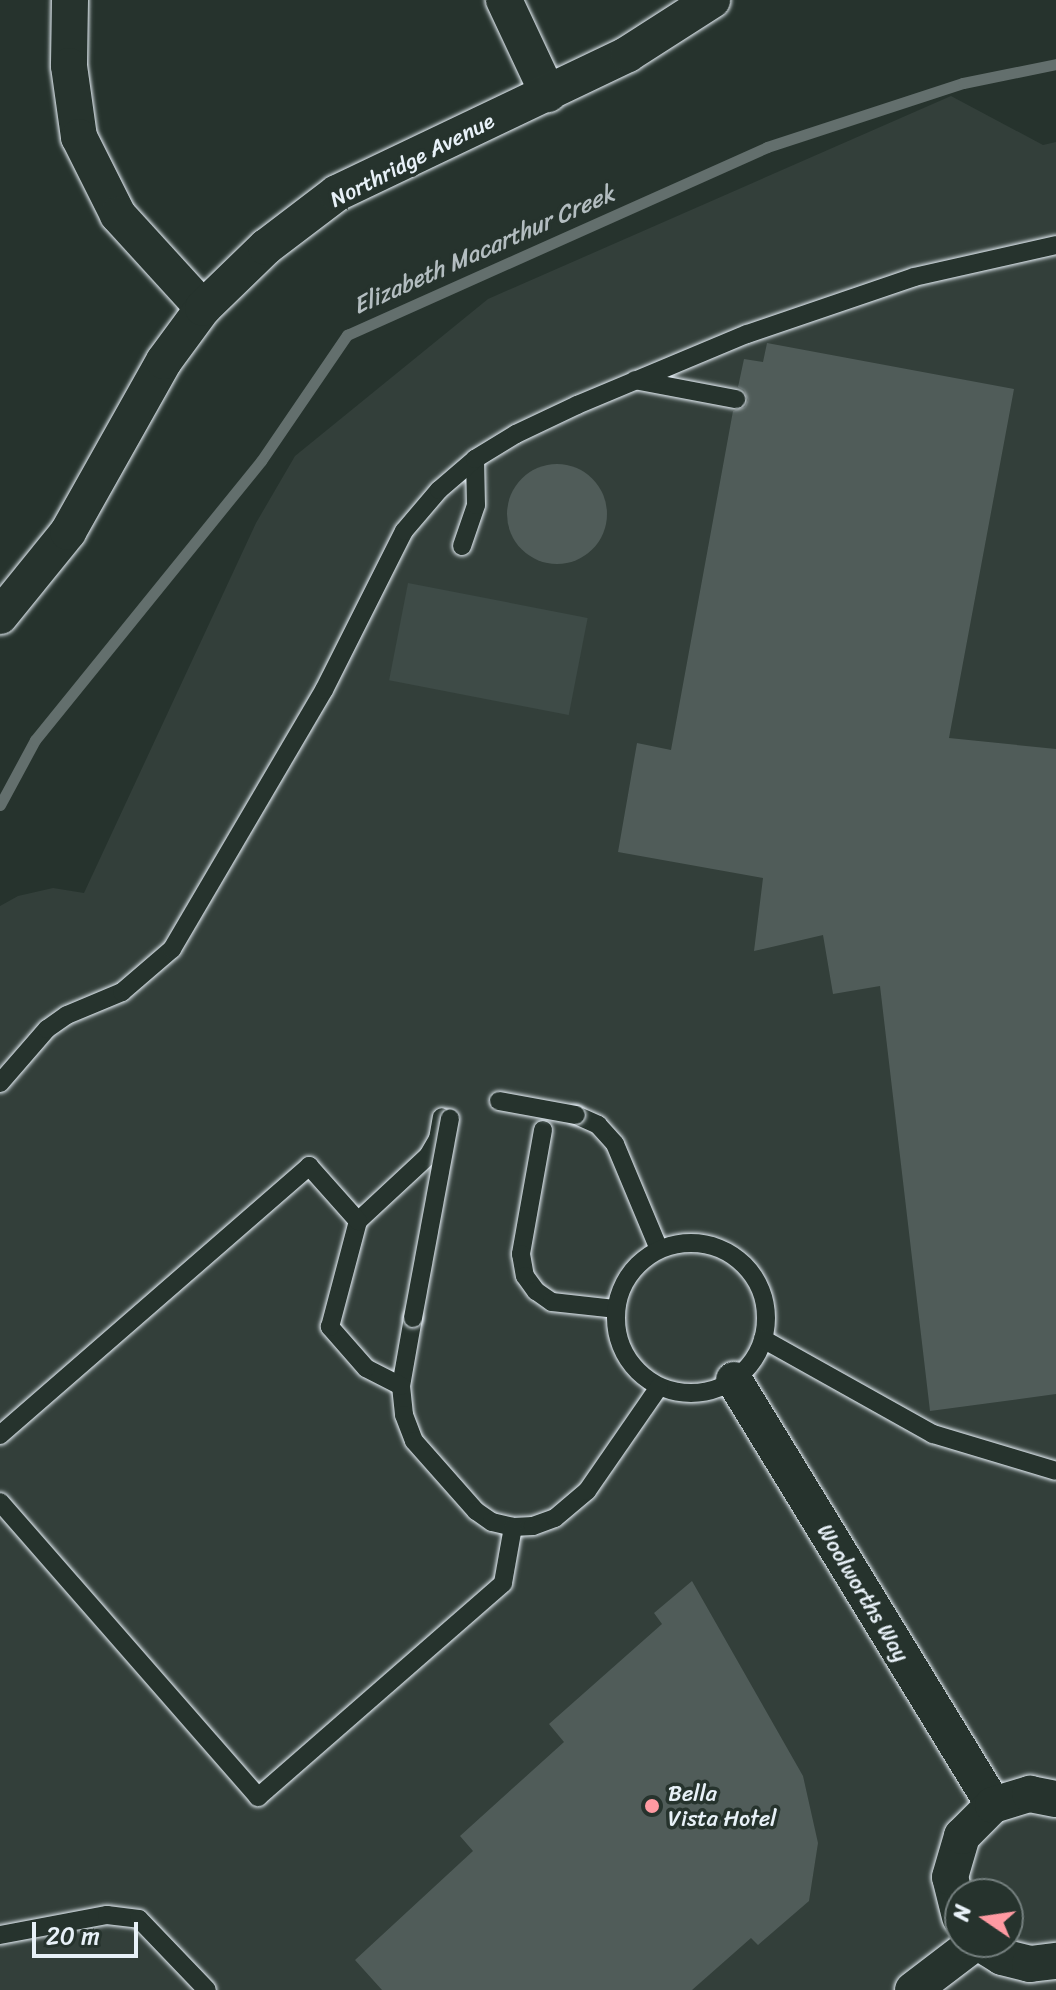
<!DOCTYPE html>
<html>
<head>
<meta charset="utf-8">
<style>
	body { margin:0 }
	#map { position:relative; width:1056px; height:1990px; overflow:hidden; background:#26332d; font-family:Sriracha,sans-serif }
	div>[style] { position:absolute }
	.built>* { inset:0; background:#333f3a }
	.green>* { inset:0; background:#3e4b47; transform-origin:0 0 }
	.stream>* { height:11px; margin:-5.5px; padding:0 5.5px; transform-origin:5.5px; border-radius:5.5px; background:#636f6d }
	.building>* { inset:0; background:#505c59 }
	.round { border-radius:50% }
	.roads { filter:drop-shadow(0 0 2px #e8f1f8) drop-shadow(0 0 2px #e8f1f8) }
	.service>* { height:18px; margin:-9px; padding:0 9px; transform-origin:9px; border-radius:9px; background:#26332d }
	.service>.ring { margin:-9px; padding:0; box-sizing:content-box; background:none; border:18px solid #26332d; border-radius:50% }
	.minor>* { height:36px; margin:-18px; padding:0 18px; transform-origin:18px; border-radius:18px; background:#26332d }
	.bridges { filter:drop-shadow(0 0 2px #e8f1f8) drop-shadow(0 0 2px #e8f1f8) }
	.service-bridge>* { height:18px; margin:-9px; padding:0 9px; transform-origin:9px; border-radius:9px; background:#26332d }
	.dots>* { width:22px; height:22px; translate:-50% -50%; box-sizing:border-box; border:4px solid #26332d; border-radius:50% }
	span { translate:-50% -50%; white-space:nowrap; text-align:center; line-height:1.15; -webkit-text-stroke:7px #26332d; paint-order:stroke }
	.street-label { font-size:22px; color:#e8f1f8 }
	.poi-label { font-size:22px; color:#e8f1f8 }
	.left { translate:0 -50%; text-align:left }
	.water-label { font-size:24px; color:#b3bdc0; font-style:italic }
	.north { position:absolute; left:944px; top:1878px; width:80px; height:80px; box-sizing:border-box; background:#26332d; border:2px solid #747f7e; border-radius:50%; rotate:283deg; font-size:22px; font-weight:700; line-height:32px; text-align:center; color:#e8f1f8 }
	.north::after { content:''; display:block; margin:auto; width:28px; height:36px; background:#ff9aa2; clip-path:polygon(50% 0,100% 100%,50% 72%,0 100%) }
	.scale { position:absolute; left:32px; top:1922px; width:106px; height:36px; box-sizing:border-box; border:4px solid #e8f1f8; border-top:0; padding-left:10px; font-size:24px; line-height:28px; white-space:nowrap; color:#e8f1f8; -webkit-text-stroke:6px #26332d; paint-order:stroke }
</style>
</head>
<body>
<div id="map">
	<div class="built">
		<i style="clip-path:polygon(evenodd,951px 96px,1043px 145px,1056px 142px,1056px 1990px,0 1990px,0 906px,18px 896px,53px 888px,84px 893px,256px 523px,295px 456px,488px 299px,951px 96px,960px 1894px,1008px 1894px,1008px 1942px,960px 1942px,960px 1894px)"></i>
	</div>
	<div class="green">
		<i style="left:408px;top:583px;width:183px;height:99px;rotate:11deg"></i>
	</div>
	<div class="stream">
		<i style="left:0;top:805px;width:74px;rotate:-61.7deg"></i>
		<i style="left:35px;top:740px;width:359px;rotate:-51deg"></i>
		<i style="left:261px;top:461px;width:153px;rotate:-55.7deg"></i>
		<i style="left:347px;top:335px;width:460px;rotate:-24.1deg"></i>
		<i style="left:767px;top:147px;width:206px;rotate:-18.1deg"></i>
		<i style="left:963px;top:83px;width:95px;rotate:-11.5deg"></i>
	</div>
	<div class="building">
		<i style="clip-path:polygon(767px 343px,1014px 389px,949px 738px,1056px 749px,1056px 1394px,930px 1411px,880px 986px,833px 994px,823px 935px,754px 951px,763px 878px,618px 852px,637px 743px,671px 750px,733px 411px,745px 407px,748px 400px,744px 390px,738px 387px,744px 359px,763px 362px)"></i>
		<i class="round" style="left:507px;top:464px;width:100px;height:100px"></i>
		<i style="clip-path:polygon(692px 1581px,803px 1776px,818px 1843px,809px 1901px,758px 1945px,751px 1938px,692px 1990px,382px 1990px,355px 1960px,473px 1851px,460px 1836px,564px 1742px,549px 1724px,662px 1624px,654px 1613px)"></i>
	</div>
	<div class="roads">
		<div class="service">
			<i style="left:635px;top:380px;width:103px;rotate:10.7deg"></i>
			<i style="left:462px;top:546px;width:43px;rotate:-71.1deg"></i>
			<i style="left:476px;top:505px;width:46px;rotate:-91.2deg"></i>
			<i style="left:0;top:1083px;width:72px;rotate:-49deg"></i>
			<i style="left:47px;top:1029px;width:24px;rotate:-35deg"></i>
			<i style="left:67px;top:1015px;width:60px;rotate:-22.7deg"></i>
			<i style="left:122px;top:992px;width:66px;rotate:-40.7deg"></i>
			<i style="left:172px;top:949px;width:300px;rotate:-59.6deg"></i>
			<i style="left:324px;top:690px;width:178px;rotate:-63.3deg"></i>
			<i style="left:404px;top:531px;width:54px;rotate:-49.5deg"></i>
			<i style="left:439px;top:490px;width:48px;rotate:-40.7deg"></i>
			<i style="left:475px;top:459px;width:48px;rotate:-31.4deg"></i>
			<i style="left:516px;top:434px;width:68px;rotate:-25.4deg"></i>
			<i style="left:577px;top:405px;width:184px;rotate:-22.7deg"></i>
			<i style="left:747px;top:334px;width:176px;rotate:-18.8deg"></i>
			<i style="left:914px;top:277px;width:146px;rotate:-12.7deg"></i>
			<i style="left:576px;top:1115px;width:24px;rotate:24deg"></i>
			<i style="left:598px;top:1125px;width:25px;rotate:48deg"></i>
			<i style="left:615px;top:1144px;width:114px;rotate:67.3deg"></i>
			<i style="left:543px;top:1130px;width:126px;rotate:100.1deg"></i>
			<i style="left:521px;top:1254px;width:22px;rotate:80deg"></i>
			<i style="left:525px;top:1276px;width:19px;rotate:54deg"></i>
			<i style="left:536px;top:1291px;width:19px;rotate:35deg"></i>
			<i style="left:552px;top:1302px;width:63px;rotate:6.3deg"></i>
			<i class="ring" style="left:616px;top:1243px;width:132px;height:132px"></i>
			<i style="left:413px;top:1318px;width:69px;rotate:100deg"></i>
			<i style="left:401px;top:1386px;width:29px;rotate:84deg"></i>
			<i style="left:404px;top:1415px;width:28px;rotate:69deg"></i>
			<i style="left:414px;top:1441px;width:94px;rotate:48.5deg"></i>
			<i style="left:476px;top:1511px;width:19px;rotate:35deg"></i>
			<i style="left:492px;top:1522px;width:22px;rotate:13deg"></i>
			<i style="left:513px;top:1527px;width:20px;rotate:-3deg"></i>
			<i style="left:533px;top:1526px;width:23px;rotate:-20deg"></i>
			<i style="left:555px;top:1518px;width:42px;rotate:-40.2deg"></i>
			<i style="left:587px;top:1491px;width:126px;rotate:-55.3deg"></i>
			<i style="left:763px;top:1339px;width:195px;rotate:29.2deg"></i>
			<i style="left:933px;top:1434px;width:128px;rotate:16.7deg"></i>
			<i style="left:401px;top:1386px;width:39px;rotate:-153deg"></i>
			<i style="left:366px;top:1368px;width:55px;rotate:-131.3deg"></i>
			<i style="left:330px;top:1327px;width:110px;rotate:-75.2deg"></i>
			<i style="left:358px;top:1221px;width:96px;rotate:-42.9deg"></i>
			<i style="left:428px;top:1156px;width:20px;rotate:-60deg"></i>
			<i style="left:438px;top:1139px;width:22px;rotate:-80deg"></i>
			<i style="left:0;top:1435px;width:410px;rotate:-41deg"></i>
			<i style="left:309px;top:1166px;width:74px;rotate:48.3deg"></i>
			<i style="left:0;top:1502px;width:392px;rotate:48.8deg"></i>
			<i style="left:258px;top:1797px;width:325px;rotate:-41.1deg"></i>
			<i style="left:503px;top:1583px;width:57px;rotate:-79.9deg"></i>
			<i style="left:0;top:1935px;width:109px;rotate:-10.6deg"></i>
			<i style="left:107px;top:1915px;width:32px;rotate:7deg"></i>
			<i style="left:139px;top:1919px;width:98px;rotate:46.2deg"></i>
		</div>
		<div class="minor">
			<i style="left:70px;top:0;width:66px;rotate:90.9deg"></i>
			<i style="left:69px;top:66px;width:72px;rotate:82deg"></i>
			<i style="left:79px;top:137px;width:87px;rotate:63.4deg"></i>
			<i style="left:118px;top:215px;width:126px;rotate:47.6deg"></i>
			<i style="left:504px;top:0;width:104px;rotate:64.9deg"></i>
			<i style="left:0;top:616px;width:108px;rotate:-51deg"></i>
			<i style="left:68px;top:532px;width:196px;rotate:-60.7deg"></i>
			<i style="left:164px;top:361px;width:66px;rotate:-53.7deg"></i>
			<i style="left:203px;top:308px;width:88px;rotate:-44.1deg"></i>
			<i style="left:266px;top:247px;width:89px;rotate:-37.3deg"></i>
			<i style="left:337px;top:193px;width:322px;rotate:-25.5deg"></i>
			<i style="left:628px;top:54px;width:100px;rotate:-32.7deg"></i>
			<i style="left:734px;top:1380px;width:498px;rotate:58.6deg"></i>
			<i style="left:960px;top:1917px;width:41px;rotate:-104deg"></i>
			<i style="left:950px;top:1877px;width:43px;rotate:-73.7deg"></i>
			<i style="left:962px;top:1836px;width:44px;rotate:-45deg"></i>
			<i style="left:993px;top:1805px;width:39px;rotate:-17deg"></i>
			<i style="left:1030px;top:1794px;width:26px;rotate:11deg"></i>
			<i style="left:978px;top:1942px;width:28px;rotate:32deg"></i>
			<i style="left:1002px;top:1957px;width:29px;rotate:14deg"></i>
			<i style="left:1030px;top:1964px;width:26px;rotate:-7deg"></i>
			<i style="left:913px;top:1990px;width:79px;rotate:-37.3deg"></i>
		</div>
	</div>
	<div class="bridges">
		<div class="service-bridge">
			<i style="left:499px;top:1101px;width:78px;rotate:10.3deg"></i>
			<i style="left:413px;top:1318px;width:203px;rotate:-79.5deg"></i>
		</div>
	</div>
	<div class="dots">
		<i style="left:652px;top:1806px;background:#ff9aa2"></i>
	</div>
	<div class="street-label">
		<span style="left:412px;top:160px;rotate:-27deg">Northridge Avenue</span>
		<span style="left:863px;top:1593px;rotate:59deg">Woolworths Way</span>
	</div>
	<div class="poi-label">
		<span class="left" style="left:668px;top:1806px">Bella<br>Vista Hotel</span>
	</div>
	<div class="water-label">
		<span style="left:484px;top:250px;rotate:-24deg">Elizabeth Macarthur Creek</span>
	</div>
	<div class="north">N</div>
	<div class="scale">20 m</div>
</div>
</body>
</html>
